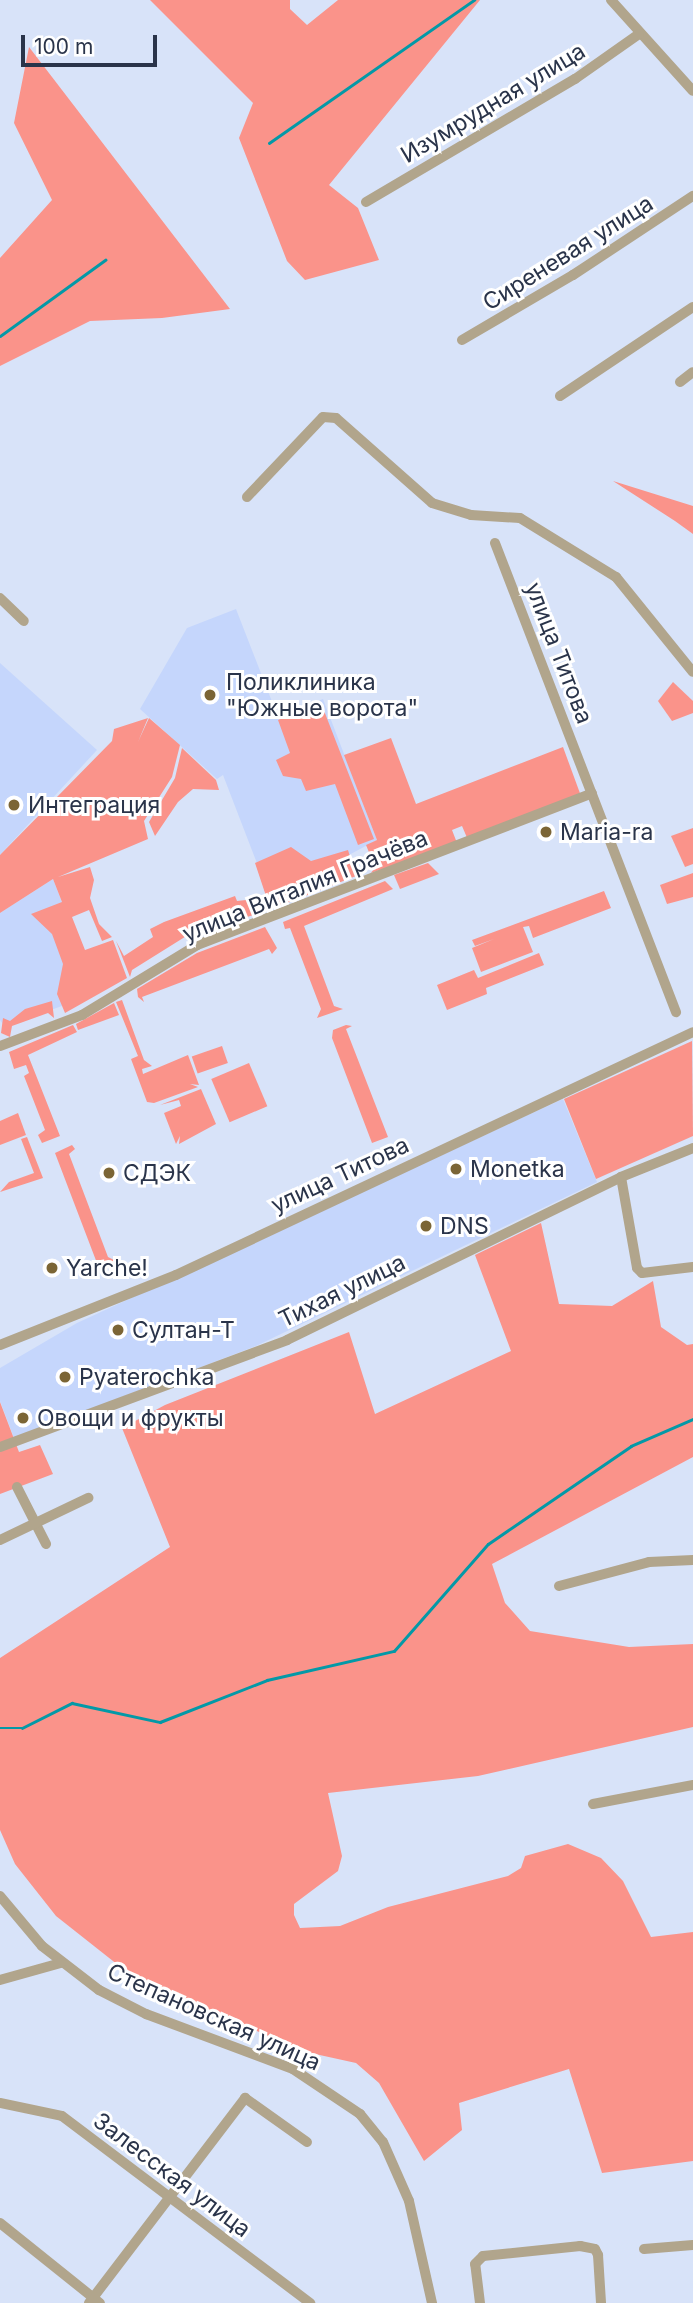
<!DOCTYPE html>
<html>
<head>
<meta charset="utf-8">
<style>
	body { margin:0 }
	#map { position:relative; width:693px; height:2303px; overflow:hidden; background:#d8e3f9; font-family:Inter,sans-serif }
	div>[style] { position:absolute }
	.built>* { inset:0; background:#c5d6fc }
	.green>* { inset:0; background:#fa938a; transform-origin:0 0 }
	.stream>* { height:2.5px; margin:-1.25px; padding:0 1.25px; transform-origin:1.25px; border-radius:1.25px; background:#0399a7 }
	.minor>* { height:10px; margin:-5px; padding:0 5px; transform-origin:5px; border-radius:5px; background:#b1a58c }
	.dots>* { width:19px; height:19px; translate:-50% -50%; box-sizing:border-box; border:4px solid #fff; border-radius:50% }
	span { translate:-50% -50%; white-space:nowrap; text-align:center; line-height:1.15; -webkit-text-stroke:6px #fff; paint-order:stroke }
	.street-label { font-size:23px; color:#2a344a }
	.poi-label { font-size:23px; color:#2a344a }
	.left { translate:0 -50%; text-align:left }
	.scale { position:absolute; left:21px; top:35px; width:136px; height:32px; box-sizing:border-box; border:4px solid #2a344a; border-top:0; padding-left:9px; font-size:21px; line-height:24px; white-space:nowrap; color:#2a344a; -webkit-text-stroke:5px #fff; paint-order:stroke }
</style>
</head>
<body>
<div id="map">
	<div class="built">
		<i style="clip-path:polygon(236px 609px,278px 717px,323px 699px,377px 840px,270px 897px,223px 775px,217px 779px,140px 709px,187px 628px)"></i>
		<i style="clip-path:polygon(0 663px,97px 750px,0 855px)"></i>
		<i style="clip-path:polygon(53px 879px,97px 993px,5px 1027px,0 1020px,0 913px)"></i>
		<i style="clip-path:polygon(563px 1099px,597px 1182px,256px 1346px,14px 1438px,0 1401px,0 1368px,77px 1323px)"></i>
	</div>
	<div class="green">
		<i style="clip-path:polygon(150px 0,290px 0,290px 9px,307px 25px,338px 0,480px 0,329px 185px,358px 208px,379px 260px,305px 280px,287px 261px,239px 138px,253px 103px)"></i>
		<i style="clip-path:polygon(29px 47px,230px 309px,162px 318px,90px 321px,0 366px,0 258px,52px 200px,14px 123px)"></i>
		<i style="clip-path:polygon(613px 481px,693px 506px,693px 534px,675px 521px)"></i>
		<i style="clip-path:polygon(673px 682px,693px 701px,693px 713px,672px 721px,658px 701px)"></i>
		<i style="clip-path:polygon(321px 703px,374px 839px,358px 845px,335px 784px,306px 791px,301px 779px,283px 776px,276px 760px,290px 753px,278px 720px)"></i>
		<i style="clip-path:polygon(148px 718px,138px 742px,149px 718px,180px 745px,172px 777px,144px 821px,148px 839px,58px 877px,90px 867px,94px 880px,90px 898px,99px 924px,112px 937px,102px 941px,89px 910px,72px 917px,85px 950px,113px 940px,127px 978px,65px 1013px,57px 994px,63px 964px,52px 934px,31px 914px,62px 902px,53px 879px,0 913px,0 855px,112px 741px,114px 729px)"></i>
		<i style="clip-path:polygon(391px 738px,416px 804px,563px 747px,581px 796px,468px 840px,462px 826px,452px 830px,457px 843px,371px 873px,375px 867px,366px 845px,377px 840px,344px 755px)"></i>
		<i style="clip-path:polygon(182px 748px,216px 780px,219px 790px,193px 789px,178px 802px,155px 836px,149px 822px,175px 778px)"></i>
		<i style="clip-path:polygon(693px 828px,693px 864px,685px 867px,671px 836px)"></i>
		<i style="clip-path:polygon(291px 847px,311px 861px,348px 850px,356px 876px,277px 907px,267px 899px,255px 863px)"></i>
		<i style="clip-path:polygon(428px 863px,439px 874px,400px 889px,394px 875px)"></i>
		<i style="clip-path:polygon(693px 873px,693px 897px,667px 904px,660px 885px)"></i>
		<i style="clip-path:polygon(385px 881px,393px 889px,304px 926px,334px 1006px,343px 1009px,317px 1018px,321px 1009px,290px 928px,285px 929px,283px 922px)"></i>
		<i style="clip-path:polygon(604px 891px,611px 908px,533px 938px,529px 926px,523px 927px,533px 952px,481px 972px,472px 948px,494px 939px,475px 946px,472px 940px)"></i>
		<i style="clip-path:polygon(235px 896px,237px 901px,255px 899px,257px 914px,188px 935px,132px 970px,130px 977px,116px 941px,124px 956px,153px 937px,150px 929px,164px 922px)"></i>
		<i style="clip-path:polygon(265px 927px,277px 948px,272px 954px,269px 949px,142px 997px,144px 1002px,138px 997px,137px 989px,197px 953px)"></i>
		<i style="clip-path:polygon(539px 953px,544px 965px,486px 988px,487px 994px,447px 1010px,437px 985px,474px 970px,478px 978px)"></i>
		<i style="clip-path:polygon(122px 1000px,144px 1060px,152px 1066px,142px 1069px,143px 1074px,188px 1055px,199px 1085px,190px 1084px,198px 1087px,154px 1103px,147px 1102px,131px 1059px,138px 1056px,116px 1002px)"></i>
		<i style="clip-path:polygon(52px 1001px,54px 1018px,48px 1013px,12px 1026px,10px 1037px,1px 1033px,3px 1018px,10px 1021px,25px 1009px)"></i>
		<i style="clip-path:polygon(114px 1003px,119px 1015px,78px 1030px,76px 1024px)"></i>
		<i style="clip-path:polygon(73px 1025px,77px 1032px,28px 1055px,60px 1136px,42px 1143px,38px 1135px,45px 1130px,24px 1076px,29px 1073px,26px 1065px,14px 1069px,9px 1052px)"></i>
		<i style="clip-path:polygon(346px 1025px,352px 1026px,346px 1029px,388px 1137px,372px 1143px,332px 1038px,333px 1030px)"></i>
		<i style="clip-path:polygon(692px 1041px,693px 1136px,596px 1179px,564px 1099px)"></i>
		<i style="left:222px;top:1046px;width:18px;height:32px;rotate:71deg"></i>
		<i style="left:249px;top:1063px;width:47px;height:41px;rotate:67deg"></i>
		<i style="clip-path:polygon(201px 1089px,216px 1124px,179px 1144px,180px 1136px,176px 1144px,164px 1113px,181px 1106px,179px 1100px,160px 1105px)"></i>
		<i style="clip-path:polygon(18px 1113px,26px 1135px,0 1145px,0 1121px)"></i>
		<i style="clip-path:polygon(27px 1137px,43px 1178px,0 1192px,9px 1182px,34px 1173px,21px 1139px)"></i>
		<i style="clip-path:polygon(72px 1145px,75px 1149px,69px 1154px,108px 1257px,116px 1261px,100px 1271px,55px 1153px)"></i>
		<i style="clip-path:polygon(541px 1223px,559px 1304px,612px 1306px,653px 1281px,661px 1327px,687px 1345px,693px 1344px,693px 1457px,492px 1564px,505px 1603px,530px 1631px,629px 1647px,693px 1644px,693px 1727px,478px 1776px,328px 1793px,342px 1856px,338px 1871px,294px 1904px,294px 1915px,300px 1928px,340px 1926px,388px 1907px,508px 1876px,521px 1868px,525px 1856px,568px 1844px,601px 1858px,623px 1881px,651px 1937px,693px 1932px,693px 2161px,602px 2173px,569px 2069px,459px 2103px,462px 2130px,424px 2161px,379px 2083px,356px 2063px,306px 2052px,137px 1980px,56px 1916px,15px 1864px,0 1830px,0 1658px,170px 1547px,122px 1428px,165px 1405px,349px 1332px,375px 1414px,511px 1351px,475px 1255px)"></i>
		<i style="clip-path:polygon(0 1402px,19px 1452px,40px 1445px,53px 1474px,0 1494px)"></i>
	</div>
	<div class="stream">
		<i style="left:269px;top:143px;width:250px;rotate:-34.9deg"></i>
		<i style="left:0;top:336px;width:130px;rotate:-35.9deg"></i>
		<i style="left:0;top:1728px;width:22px"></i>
		<i style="left:22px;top:1728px;width:56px;rotate:-26.6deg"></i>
		<i style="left:72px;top:1703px;width:90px;rotate:12.2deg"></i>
		<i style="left:160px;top:1722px;width:115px;rotate:-21.4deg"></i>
		<i style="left:267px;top:1680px;width:130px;rotate:-12.9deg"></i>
		<i style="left:394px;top:1651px;width:142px;rotate:-48.7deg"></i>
		<i style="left:488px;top:1544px;width:173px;rotate:-34.4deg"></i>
		<i style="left:631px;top:1446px;width:68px;rotate:-23.5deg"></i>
	</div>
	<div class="minor">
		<i style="left:611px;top:0;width:122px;rotate:48deg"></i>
		<i style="left:366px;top:202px;width:243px;rotate:-30.5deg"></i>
		<i style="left:575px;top:79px;width:78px;rotate:-35.1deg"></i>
		<i style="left:462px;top:340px;width:129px;rotate:-30.4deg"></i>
		<i style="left:573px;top:275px;width:144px;rotate:-33.4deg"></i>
		<i style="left:680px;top:382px;width:16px;rotate:-38deg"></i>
		<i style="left:560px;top:396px;width:160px;rotate:-33.8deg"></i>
		<i style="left:247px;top:497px;width:110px;rotate:-46.5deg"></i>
		<i style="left:323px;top:417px;width:13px;rotate:4deg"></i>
		<i style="left:336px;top:418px;width:128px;rotate:41.5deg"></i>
		<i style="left:432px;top:503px;width:41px;rotate:17.1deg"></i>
		<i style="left:471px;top:515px;width:49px;rotate:3.5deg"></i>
		<i style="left:520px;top:518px;width:113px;rotate:31.6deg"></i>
		<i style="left:616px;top:577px;width:122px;rotate:51deg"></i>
		<i style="left:495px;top:543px;width:503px;rotate:68.9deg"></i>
		<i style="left:0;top:598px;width:33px;rotate:44deg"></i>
		<i style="left:0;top:1046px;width:88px;rotate:-20.7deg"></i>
		<i style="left:82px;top:1015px;width:135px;rotate:-31.3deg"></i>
		<i style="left:197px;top:945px;width:423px;rotate:-21deg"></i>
		<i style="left:621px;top:1177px;width:92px;rotate:80deg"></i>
		<i style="left:637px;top:1268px;width:7px;rotate:45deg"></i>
		<i style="left:642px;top:1273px;width:51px;rotate:-6.7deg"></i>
		<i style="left:0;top:1345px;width:189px;rotate:-21.7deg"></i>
		<i style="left:176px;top:1275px;width:571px;rotate:-25.17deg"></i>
		<i style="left:0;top:1447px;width:306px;rotate:-20.4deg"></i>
		<i style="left:287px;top:1340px;width:372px;rotate:-26deg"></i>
		<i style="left:621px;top:1177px;width:78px;rotate:-21.9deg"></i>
		<i style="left:17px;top:1487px;width:64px;rotate:63deg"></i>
		<i style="left:0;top:1540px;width:98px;rotate:-25.5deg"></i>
		<i style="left:559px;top:1586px;width:93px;rotate:-14.9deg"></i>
		<i style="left:649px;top:1562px;width:44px;rotate:-2.6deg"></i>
		<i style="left:593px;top:1804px;width:102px;rotate:-10.8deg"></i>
		<i style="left:0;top:1896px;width:65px;rotate:50deg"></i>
		<i style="left:42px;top:1946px;width:72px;rotate:37.7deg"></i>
		<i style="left:99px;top:1990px;width:53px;rotate:27.1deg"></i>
		<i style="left:146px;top:2014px;width:157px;rotate:20.5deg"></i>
		<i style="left:293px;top:2069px;width:81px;rotate:33.9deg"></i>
		<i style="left:360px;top:2114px;width:36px;rotate:51deg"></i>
		<i style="left:383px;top:2142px;width:64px;rotate:66.2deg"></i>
		<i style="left:409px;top:2201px;width:105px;rotate:77.3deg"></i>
		<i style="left:0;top:1980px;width:63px;rotate:-15.6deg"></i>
		<i style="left:0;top:2103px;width:63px;rotate:11.8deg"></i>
		<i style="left:62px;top:2116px;width:311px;rotate:37deg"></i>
		<i style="left:0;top:2223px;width:128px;rotate:38.7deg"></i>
		<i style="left:644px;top:2249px;width:49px;rotate:-4.7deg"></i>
		<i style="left:89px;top:2303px;width:258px;rotate:-52.7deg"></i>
		<i style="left:245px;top:2098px;width:76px;rotate:35.4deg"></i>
		<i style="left:480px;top:2303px;width:39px;rotate:-97deg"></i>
		<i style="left:475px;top:2264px;width:11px;rotate:-45deg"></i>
		<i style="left:483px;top:2256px;width:98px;rotate:-5.9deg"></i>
		<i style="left:580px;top:2246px;width:15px;rotate:11deg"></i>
		<i style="left:595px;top:2249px;width:7px;rotate:63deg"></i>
		<i style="left:598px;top:2255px;width:48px;rotate:86.4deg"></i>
	</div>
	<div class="dots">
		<i style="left:210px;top:695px;background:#7b6535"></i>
		<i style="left:14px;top:805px;background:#7b6535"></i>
		<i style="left:546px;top:832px;background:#7b6535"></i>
		<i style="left:456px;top:1169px;background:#7b6535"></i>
		<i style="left:109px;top:1173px;background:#7b6535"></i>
		<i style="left:426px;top:1226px;background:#7b6535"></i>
		<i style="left:52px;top:1268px;background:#7b6535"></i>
		<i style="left:118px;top:1330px;background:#7b6535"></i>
		<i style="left:65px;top:1377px;background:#7b6535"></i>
		<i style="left:23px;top:1418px;background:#7b6535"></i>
	</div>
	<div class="street-label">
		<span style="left:493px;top:103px;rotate:-31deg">Изумрудная улица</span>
		<span style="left:568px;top:253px;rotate:-32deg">Сиреневая улица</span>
		<span style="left:559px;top:653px;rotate:69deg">улица Титова</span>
		<span style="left:305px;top:886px;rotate:-22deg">улица Виталия Грачёва</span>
		<span style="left:340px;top:1175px;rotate:-25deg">улица Титова</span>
		<span style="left:342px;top:1291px;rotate:-26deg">Тихая улица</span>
		<span style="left:214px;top:2017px;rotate:24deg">Степановская улица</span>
		<span style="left:172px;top:2175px;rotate:37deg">Залесская улица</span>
	</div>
	<div class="poi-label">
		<span class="left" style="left:226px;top:695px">Поликлиника<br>"Южные ворота"</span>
		<span class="left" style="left:28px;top:805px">Интеграция</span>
		<span class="left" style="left:560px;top:832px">Maria-ra</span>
		<span class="left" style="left:470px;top:1169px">Monetka</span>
		<span class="left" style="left:123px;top:1173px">СДЭК</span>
		<span class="left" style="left:440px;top:1226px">DNS</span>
		<span class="left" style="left:66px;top:1268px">Yarche!</span>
		<span class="left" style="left:132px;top:1330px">Султан-Т</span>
		<span class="left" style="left:79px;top:1377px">Pyaterochka</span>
		<span class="left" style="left:37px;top:1418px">Овощи и фрукты</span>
	</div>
	<div class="scale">100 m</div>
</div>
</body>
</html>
